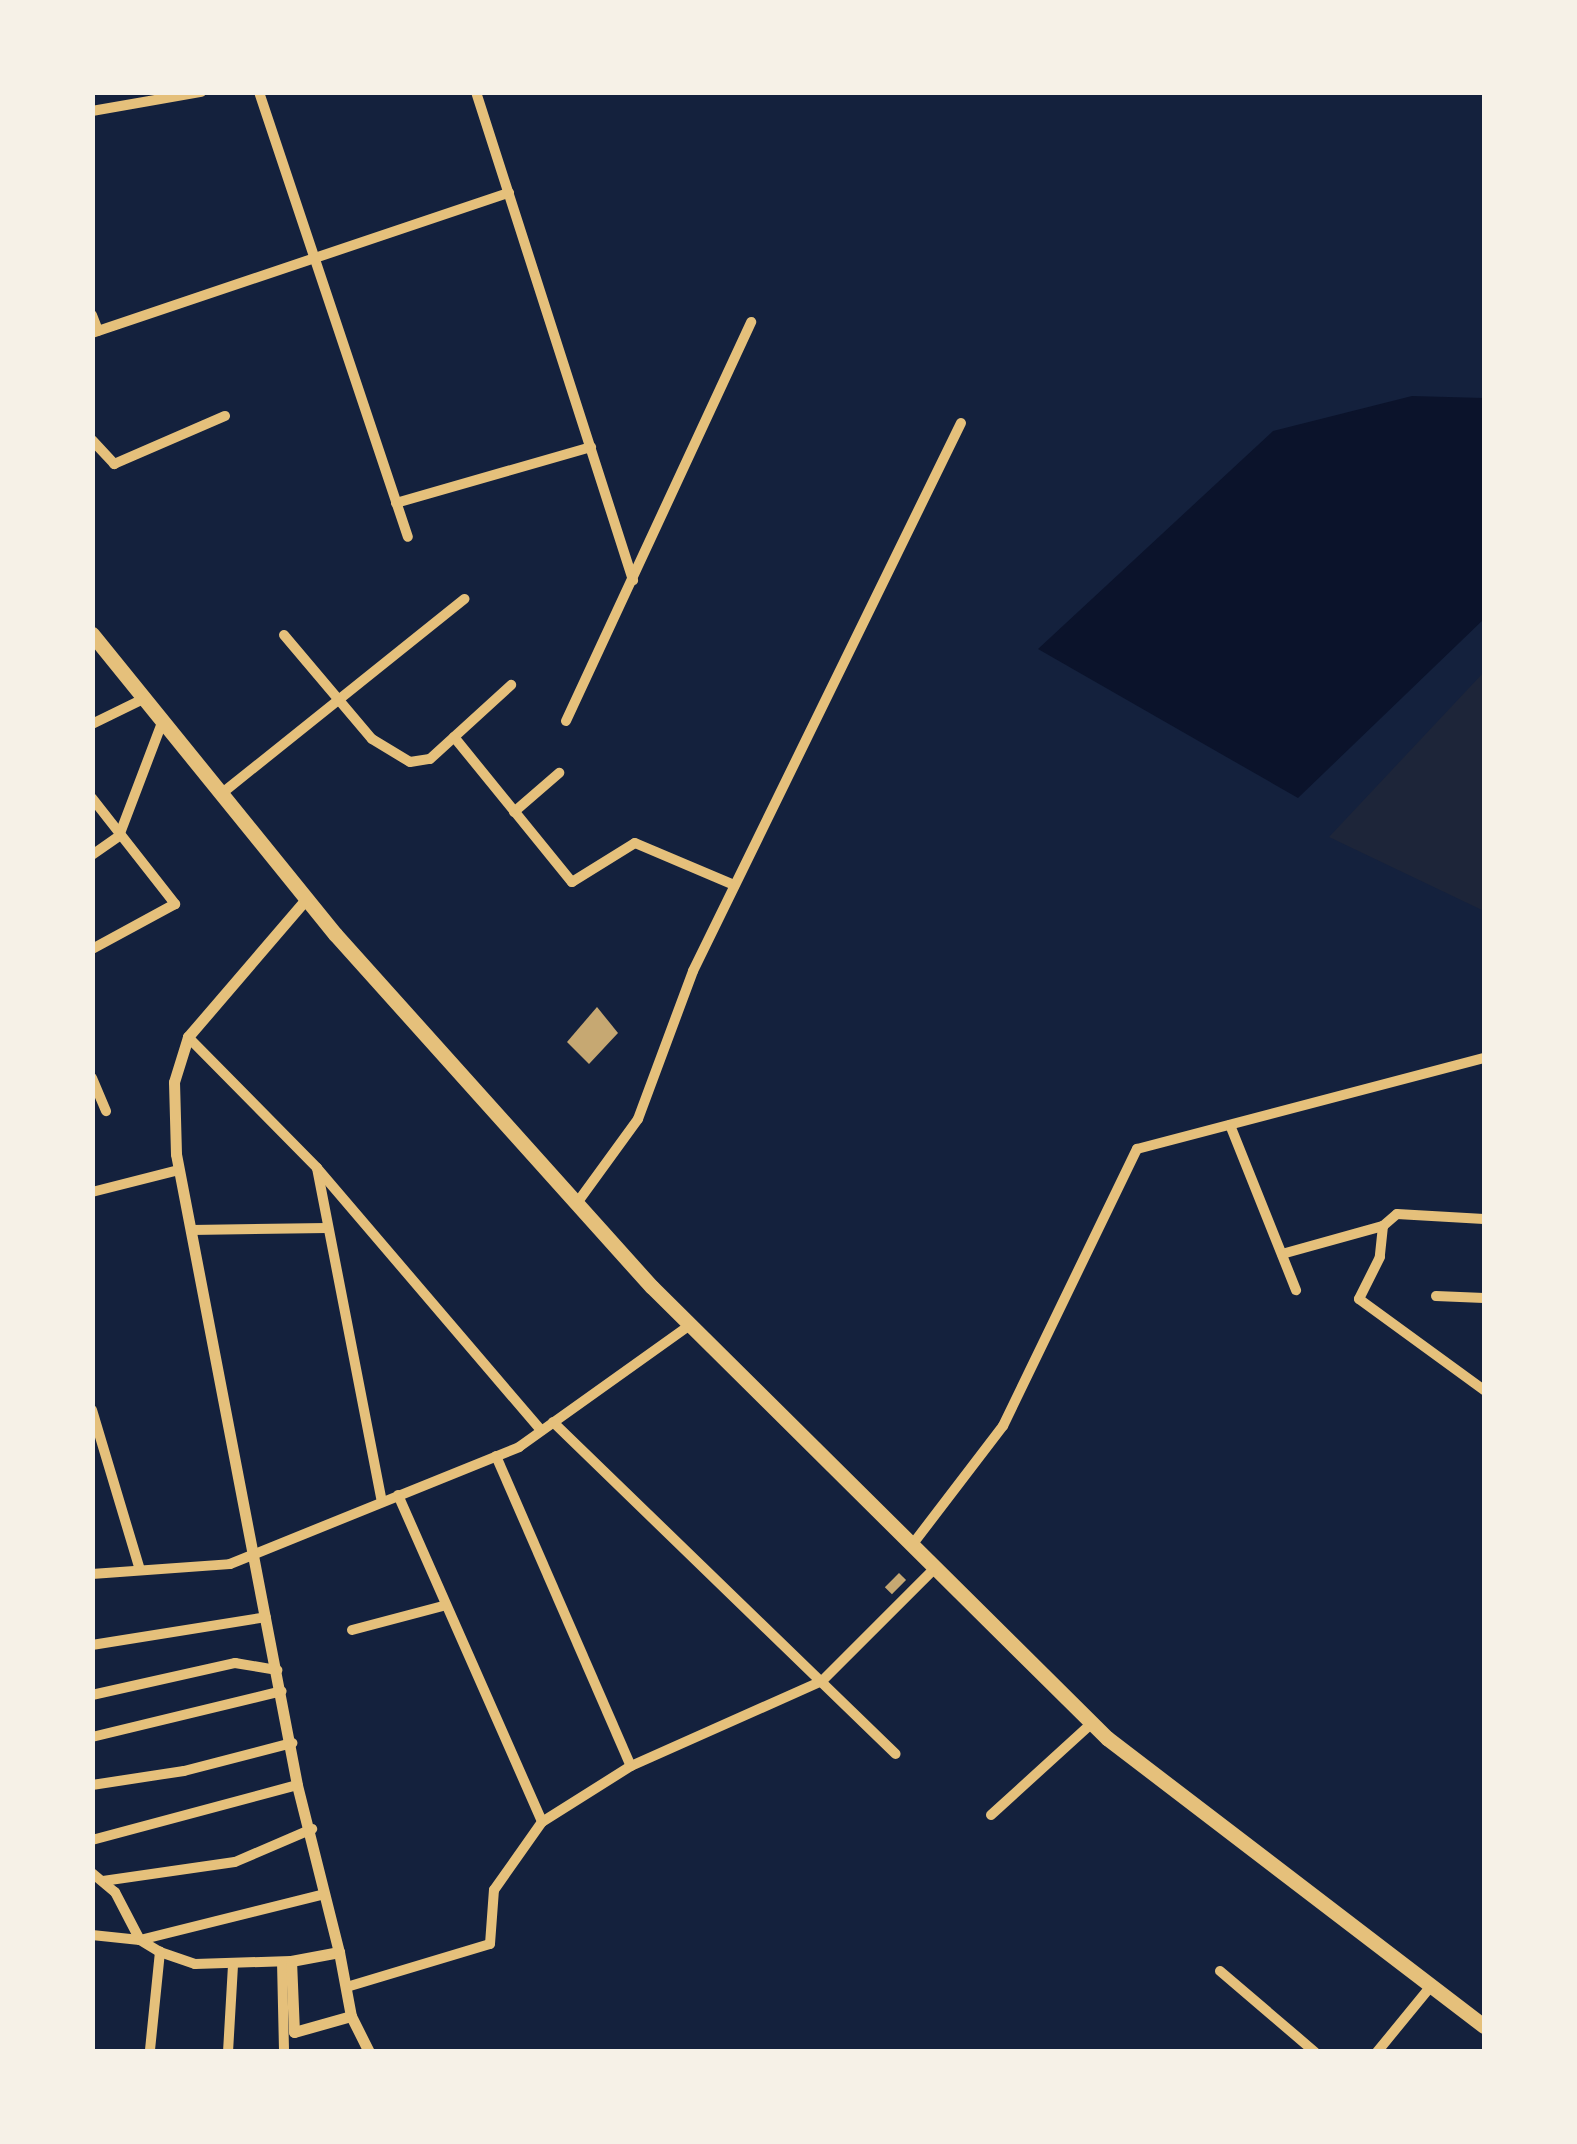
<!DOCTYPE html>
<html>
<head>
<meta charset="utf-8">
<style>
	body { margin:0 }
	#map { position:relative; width:1577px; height:2144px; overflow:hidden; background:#14213d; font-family:Bitter,serif }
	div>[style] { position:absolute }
	.green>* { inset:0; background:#1d2539 }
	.water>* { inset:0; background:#0b132b }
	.building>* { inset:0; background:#c6a872; transform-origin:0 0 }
	.minor>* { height:10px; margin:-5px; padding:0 5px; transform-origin:5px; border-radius:5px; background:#e5c07b }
	.tertiary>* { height:11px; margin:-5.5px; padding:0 5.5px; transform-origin:5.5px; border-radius:5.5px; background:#e5c07b }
	.primary>* { height:15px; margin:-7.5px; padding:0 7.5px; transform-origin:7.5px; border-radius:7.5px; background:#e5c07b }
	span { translate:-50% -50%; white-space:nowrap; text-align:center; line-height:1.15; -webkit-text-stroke:8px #f6f1e7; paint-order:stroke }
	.frame { position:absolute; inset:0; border:95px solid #f6f1e7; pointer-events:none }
</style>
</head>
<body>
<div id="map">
	<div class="green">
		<i style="clip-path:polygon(1484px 672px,1484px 911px,1329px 837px)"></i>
	</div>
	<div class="water">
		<i style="clip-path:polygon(1412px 396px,1484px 398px,1484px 619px,1298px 798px,1038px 649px,1273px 431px)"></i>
	</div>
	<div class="building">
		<i style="clip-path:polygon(597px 1007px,618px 1033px,589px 1064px,567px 1042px)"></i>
		<i style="left:899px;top:1573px;width:10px;height:20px;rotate:45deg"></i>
	</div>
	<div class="minor">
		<i style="left:259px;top:92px;width:469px;rotate:71.5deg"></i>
		<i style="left:476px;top:92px;width:513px;rotate:72.17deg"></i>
		<i style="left:92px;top:111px;width:111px;rotate:-9.9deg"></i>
		<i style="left:92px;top:315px;width:17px;rotate:69deg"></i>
		<i style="left:92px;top:333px;width:440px;rotate:-18.6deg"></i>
		<i style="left:92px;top:440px;width:33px;rotate:47deg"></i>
		<i style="left:114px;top:464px;width:121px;rotate:-23.4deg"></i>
		<i style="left:396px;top:503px;width:203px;rotate:-16deg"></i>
		<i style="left:284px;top:635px;width:136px;rotate:49.8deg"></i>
		<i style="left:372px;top:739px;width:44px;rotate:31.2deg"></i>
		<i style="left:410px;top:762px;width:20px;rotate:-9deg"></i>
		<i style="left:430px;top:759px;width:110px;rotate:-42.4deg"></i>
		<i style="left:566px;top:721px;width:440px;rotate:-65.1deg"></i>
		<i style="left:92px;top:724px;width:57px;rotate:-26.1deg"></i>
		<i style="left:454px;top:737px;width:187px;rotate:50.9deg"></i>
		<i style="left:572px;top:882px;width:74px;rotate:-31.8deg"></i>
		<i style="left:635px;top:843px;width:108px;rotate:23deg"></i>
		<i style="left:221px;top:794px;width:312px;rotate:-38.7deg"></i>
		<i style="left:92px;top:798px;width:135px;rotate:51.9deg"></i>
		<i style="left:175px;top:904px;width:94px;rotate:151.5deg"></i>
		<i style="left:514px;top:812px;width:60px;rotate:-40.9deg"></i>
		<i style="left:92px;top:855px;width:33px;rotate:-35deg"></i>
		<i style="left:119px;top:836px;width:121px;rotate:-69.2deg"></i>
		<i style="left:188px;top:1037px;width:184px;rotate:45.4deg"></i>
		<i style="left:317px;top:1168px;width:345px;rotate:49.5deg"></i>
		<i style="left:92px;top:1078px;width:36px;rotate:67deg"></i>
		<i style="left:1230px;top:1125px;width:178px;rotate:68.2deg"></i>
		<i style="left:317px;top:1168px;width:339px;rotate:79deg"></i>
		<i style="left:92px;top:1192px;width:90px;rotate:-14.2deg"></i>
		<i style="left:577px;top:1203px;width:104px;rotate:-54deg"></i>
		<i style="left:638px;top:1119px;width:158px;rotate:-69.6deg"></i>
		<i style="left:693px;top:971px;width:610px;rotate:-63.94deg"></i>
		<i style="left:1383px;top:1226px;width:18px;rotate:-41deg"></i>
		<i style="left:1397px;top:1214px;width:87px;rotate:3.3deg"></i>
		<i style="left:191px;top:1230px;width:136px;rotate:-0.8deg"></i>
		<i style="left:1282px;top:1254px;width:105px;rotate:-15.5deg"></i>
		<i style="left:1383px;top:1226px;width:31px;rotate:96deg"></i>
		<i style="left:1380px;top:1257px;width:47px;rotate:116.6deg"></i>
		<i style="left:1359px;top:1299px;width:155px;rotate:36.1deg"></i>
		<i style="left:1436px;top:1296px;width:48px;rotate:2.4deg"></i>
		<i style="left:92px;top:1410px;width:167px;rotate:73.3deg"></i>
		<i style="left:553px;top:1422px;width:477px;rotate:44.1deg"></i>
		<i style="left:496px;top:1456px;width:338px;rotate:66.5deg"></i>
		<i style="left:398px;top:1495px;width:357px;rotate:66.2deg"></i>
		<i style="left:912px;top:1545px;width:150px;rotate:-52.6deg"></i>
		<i style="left:1003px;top:1426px;width:308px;rotate:-64.2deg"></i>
		<i style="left:1137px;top:1149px;width:359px;rotate:-14.7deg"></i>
		<i style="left:92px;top:1574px;width:138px;rotate:-4.1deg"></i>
		<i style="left:230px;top:1564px;width:312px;rotate:-22deg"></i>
		<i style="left:519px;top:1447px;width:210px;rotate:-35.5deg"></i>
		<i style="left:352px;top:1630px;width:94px;rotate:-14.8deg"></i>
		<i style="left:92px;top:1645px;width:176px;rotate:-9.1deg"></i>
		<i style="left:92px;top:1695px;width:147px;rotate:-12.6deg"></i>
		<i style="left:235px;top:1663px;width:43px;rotate:9.5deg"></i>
		<i style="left:92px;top:1737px;width:195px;rotate:-13.6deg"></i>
		<i style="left:92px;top:1785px;width:93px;rotate:-8.7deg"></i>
		<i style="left:184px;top:1771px;width:112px;rotate:-14.5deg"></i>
		<i style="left:991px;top:1815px;width:137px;rotate:-42.3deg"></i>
		<i style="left:92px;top:1840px;width:212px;rotate:-15deg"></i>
		<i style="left:92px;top:1873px;width:30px;rotate:40deg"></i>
		<i style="left:115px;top:1892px;width:54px;rotate:62.5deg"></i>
		<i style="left:140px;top:1940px;width:23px;rotate:31deg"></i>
		<i style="left:160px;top:1952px;width:37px;rotate:19deg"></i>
		<i style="left:195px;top:1964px;width:96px;rotate:-1.8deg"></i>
		<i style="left:103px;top:1881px;width:133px;rotate:-8.2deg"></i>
		<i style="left:235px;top:1862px;width:84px;rotate:-23.2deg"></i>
		<i style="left:92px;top:1935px;width:48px;rotate:5.9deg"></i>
		<i style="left:140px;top:1940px;width:190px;rotate:-14deg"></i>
		<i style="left:282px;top:1962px;width:90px;rotate:88.7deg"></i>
		<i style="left:1220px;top:1971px;width:125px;rotate:40.5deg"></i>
		<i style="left:350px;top:1986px;width:146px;rotate:-16.7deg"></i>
		<i style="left:490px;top:1944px;width:54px;rotate:-85.8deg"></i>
		<i style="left:494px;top:1890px;width:83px;rotate:-54.8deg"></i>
		<i style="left:542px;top:1822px;width:105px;rotate:-32.2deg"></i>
		<i style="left:631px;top:1766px;width:209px;rotate:-24deg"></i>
		<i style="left:822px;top:1681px;width:160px;rotate:-45deg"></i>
		<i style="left:150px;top:2050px;width:99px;rotate:-84.2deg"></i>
		<i style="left:228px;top:2052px;width:87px;rotate:-86.7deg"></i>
		<i style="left:1377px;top:2052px;width:85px;rotate:-50.7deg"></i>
	</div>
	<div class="tertiary">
		<i style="left:307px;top:898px;width:183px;rotate:130.6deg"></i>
		<i style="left:188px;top:1037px;width:47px;rotate:107.3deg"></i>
		<i style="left:174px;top:1082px;width:72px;rotate:88.4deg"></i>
		<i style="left:176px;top:1154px;width:642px;rotate:79.14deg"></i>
		<i style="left:297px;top:1785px;width:172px;rotate:75.9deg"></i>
		<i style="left:351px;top:2016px;width:59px;rotate:164.3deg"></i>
		<i style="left:294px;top:2032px;width:71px;rotate:-92.4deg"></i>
		<i style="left:291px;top:1961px;width:49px;rotate:-10.6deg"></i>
		<i style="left:339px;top:1952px;width:65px;rotate:79.4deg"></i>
		<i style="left:351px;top:2016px;width:40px;rotate:63.4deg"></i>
	</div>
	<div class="primary">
		<i style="left:92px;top:634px;width:386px;rotate:51deg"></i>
		<i style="left:335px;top:934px;width:474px;rotate:48.1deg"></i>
		<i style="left:652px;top:1287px;width:641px;rotate:44.75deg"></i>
		<i style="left:1107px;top:1738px;width:474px;rotate:37.4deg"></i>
	</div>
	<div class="frame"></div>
</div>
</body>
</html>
